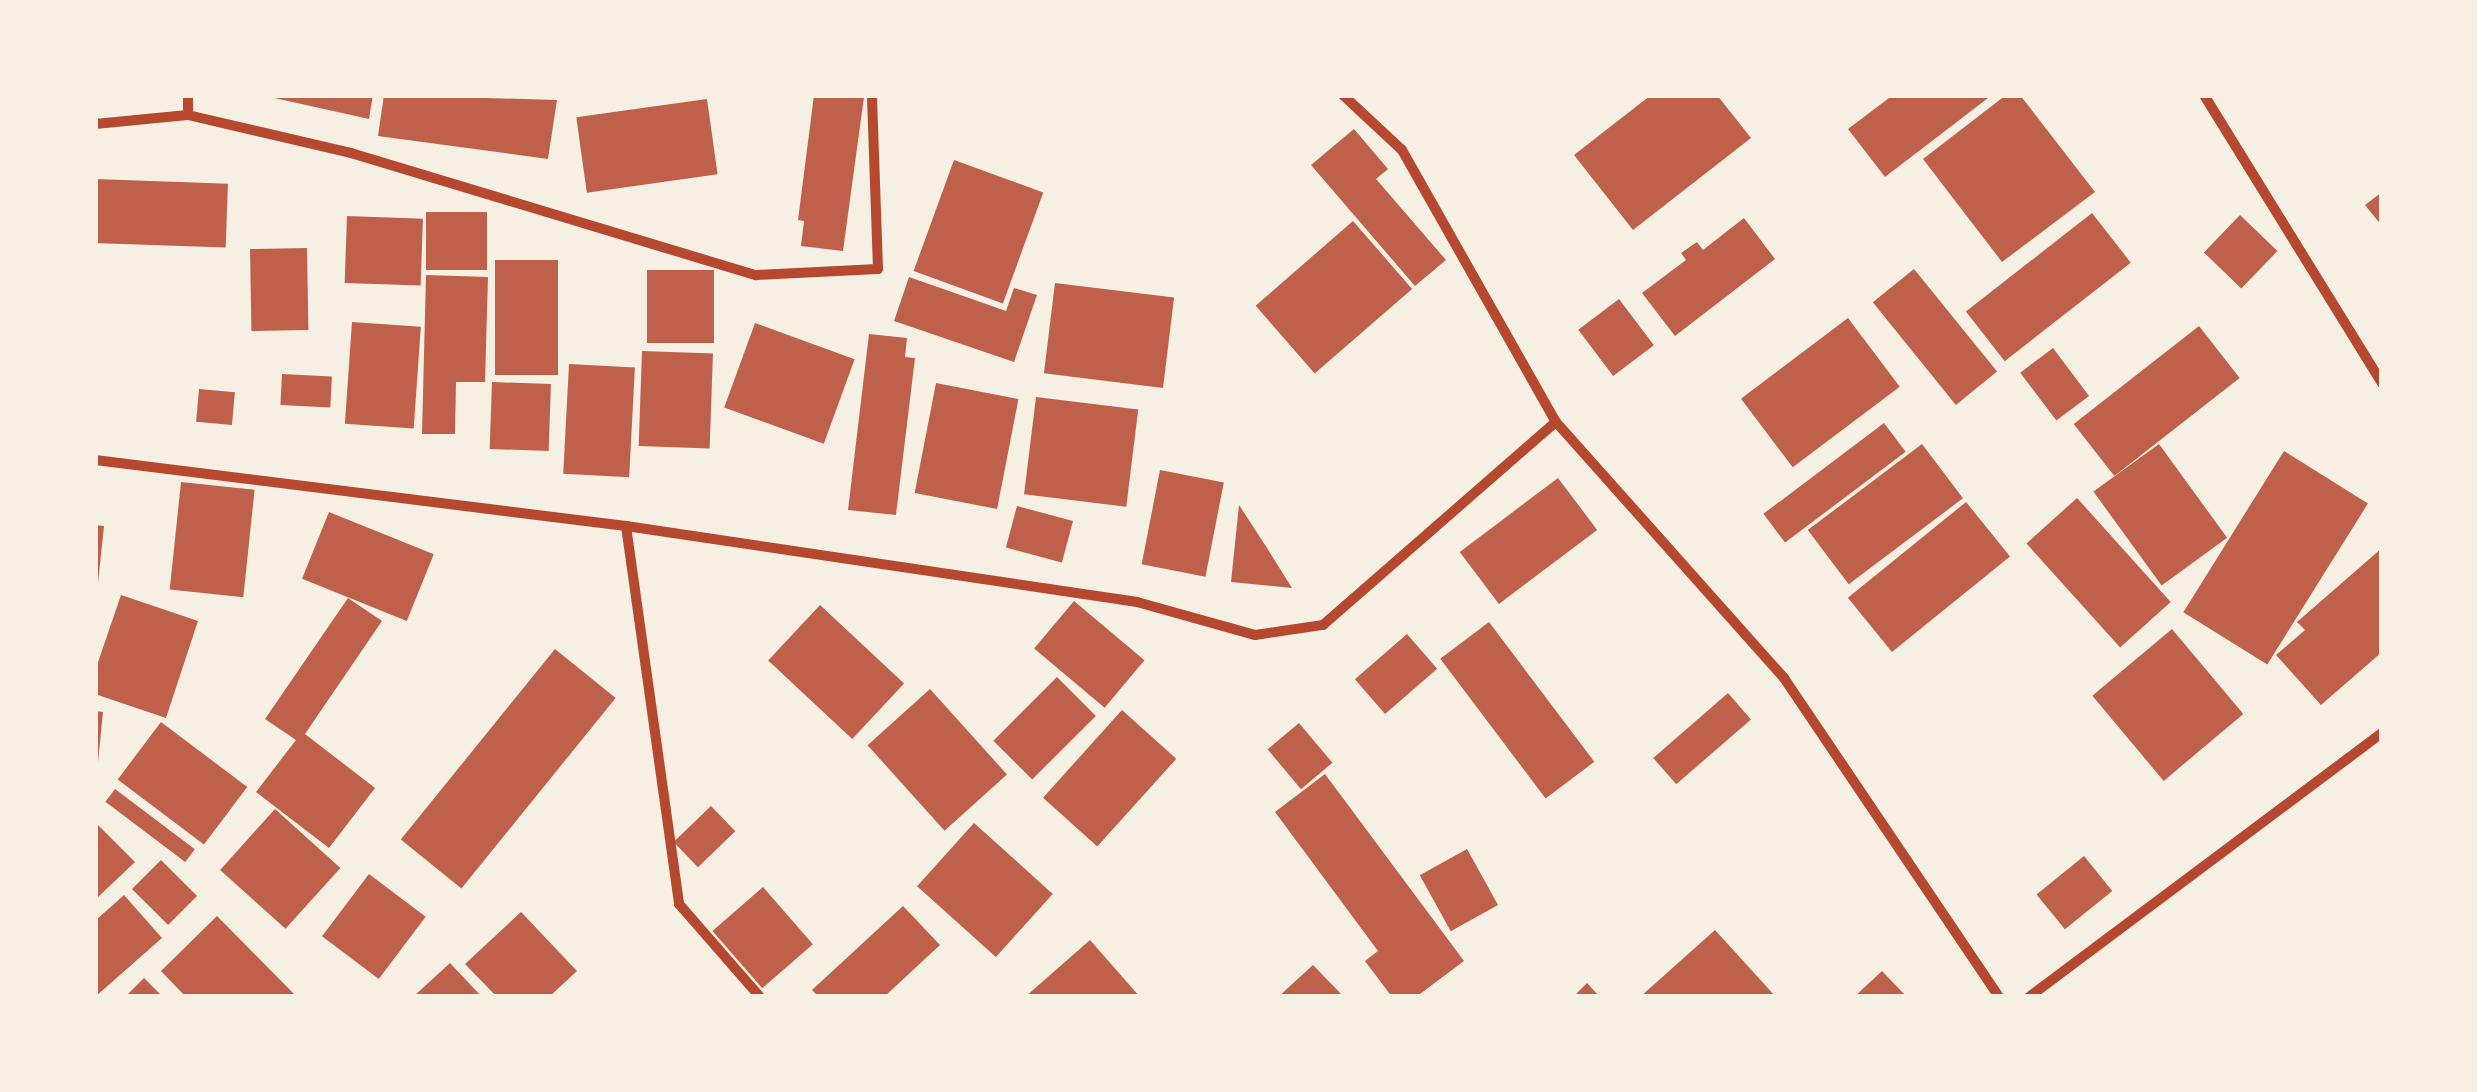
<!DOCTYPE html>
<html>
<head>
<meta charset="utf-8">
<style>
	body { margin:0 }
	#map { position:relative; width:2477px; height:1092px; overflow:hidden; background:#f6efe4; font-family:Overpass,sans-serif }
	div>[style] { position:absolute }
	.building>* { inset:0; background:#bf614a; transform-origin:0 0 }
	.minor>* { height:10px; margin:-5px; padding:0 5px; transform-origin:5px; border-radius:5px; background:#b5482f }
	span { translate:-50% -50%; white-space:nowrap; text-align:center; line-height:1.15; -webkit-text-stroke:8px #f6efe4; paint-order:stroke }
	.frame { position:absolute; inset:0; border:98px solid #f6efe4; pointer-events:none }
</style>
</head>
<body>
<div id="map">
	<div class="building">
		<i style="clip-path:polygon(261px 95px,373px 95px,369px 119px)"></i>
		<i style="clip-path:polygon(384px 95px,557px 100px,548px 159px,378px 136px)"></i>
		<i style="clip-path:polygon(814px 95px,864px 97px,843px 251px,801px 246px,804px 221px,798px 220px)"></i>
		<i style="clip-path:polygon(1651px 95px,1717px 95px,1751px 138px,1633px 230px,1574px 155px)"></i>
		<i style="clip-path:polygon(1893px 95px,1992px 95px,1885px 177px,1848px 129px)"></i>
		<i style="clip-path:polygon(2006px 95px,2020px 95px,2095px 192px,2002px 262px,1923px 159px)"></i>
		<i style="left:707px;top:99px;width:76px;height:132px;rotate:82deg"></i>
		<i style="clip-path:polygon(1354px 129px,1388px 169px,1376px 179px,1446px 260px,1415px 286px,1311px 165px)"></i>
		<i style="left:954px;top:160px;width:95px;height:118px;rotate:20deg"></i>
		<i style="left:95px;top:179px;width:133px;height:64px;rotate:2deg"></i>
		<i style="clip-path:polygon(2382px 192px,2382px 226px,2365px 205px)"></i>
		<i style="left:426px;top:212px;width:61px;height:58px"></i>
		<i style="left:2092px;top:213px;width:63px;height:160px;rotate:52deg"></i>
		<i style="left:2240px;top:215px;width:52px;height:52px;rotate:44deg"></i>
		<i style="left:347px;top:216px;width:76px;height:67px;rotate:2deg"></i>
		<i style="clip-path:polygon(1744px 218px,1775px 259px,1675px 336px,1642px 293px,1686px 260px,1681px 253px,1697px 242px,1703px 250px)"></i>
		<i style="left:1353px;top:221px;width:90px;height:129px;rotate:49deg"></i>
		<i style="left:307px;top:248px;width:82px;height:57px;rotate:89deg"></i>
		<i style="left:495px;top:260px;width:63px;height:115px"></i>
		<i style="left:1914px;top:269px;width:132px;height:53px;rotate:51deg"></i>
		<i style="left:647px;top:270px;width:67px;height:73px"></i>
		<i style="clip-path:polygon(426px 275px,488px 277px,485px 382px,456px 382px,455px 434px,422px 434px)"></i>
		<i style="clip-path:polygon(909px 277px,1006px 311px,1014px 288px,1037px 295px,1014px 362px,894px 321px)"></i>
		<i style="left:1055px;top:283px;width:120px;height:91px;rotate:7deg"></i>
		<i style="left:1619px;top:299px;width:58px;height:51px;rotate:53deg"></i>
		<i style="left:1848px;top:318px;width:86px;height:134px;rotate:53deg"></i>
		<i style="left:352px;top:322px;width:69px;height:102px;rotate:4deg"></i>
		<i style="left:755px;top:323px;width:106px;height:90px;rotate:20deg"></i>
		<i style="left:2199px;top:326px;width:66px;height:159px;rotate:52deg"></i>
		<i style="clip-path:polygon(869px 334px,907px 338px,905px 357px,915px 358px,896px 515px,848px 510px)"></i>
		<i style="left:2053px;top:348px;width:60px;height:41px;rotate:53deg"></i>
		<i style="left:642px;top:351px;width:71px;height:95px;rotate:2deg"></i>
		<i style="left:569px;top:364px;width:66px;height:110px;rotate:3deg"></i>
		<i style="left:282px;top:374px;width:50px;height:31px;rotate:3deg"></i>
		<i style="left:492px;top:382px;width:59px;height:67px;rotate:2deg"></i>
		<i style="left:936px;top:383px;width:84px;height:112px;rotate:11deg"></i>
		<i style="left:199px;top:389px;width:36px;height:33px;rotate:5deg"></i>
		<i style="left:1036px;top:397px;width:103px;height:98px;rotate:7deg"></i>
		<i style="left:1884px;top:423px;width:36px;height:151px;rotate:53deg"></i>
		<i style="left:1922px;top:444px;width:68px;height:143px;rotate:53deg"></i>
		<i style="left:2159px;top:444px;width:116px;height:81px;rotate:54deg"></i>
		<i style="left:2284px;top:451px;width:99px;height:190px;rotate:32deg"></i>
		<i style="left:1160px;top:470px;width:65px;height:96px;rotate:11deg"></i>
		<i style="left:1558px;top:478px;width:65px;height:123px;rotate:53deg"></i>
		<i style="left:181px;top:482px;width:74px;height:108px;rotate:6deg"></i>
		<i style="left:2077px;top:498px;width:140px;height:68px;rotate:48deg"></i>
		<i style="left:1966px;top:502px;width:70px;height:152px;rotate:51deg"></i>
		<i style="clip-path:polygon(1239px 505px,1267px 548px,1292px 588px,1231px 582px)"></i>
		<i style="left:1017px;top:506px;width:58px;height:43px;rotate:15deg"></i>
		<i style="left:329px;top:512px;width:113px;height:72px;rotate:22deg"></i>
		<i style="clip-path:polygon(95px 525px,104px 526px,98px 583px,95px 583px)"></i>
		<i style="clip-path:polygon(2382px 548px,2382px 652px,2321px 705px,2276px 655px,2305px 630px,2297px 622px)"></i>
		<i style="clip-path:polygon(121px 595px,198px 621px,166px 718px,95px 694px,95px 671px)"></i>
		<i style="clip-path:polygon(348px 598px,382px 621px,305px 734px,375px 788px,329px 848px,256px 792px,296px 740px,265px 719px)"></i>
		<i style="left:1074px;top:601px;width:92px;height:62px;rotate:40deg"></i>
		<i style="left:820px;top:605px;width:115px;height:76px;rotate:43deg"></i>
		<i style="left:1489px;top:622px;width:175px;height:61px;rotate:53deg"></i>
		<i style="left:2172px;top:629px;width:111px;height:104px;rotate:50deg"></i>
		<i style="left:1407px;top:634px;width:46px;height:69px;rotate:49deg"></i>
		<i style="left:555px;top:649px;width:78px;height:245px;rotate:39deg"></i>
		<i style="left:1057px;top:677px;width:55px;height:90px;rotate:45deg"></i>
		<i style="left:930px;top:689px;width:115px;height:84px;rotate:48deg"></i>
		<i style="left:1728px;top:693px;width:35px;height:99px;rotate:49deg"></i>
		<i style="left:1122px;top:710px;width:73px;height:118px;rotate:42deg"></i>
		<i style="clip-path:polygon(95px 711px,103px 712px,98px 762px,95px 762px)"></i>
		<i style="left:161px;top:722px;width:108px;height:72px;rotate:37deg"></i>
		<i style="left:1299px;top:723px;width:52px;height:41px;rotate:50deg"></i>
		<i style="clip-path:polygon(1325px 774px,1464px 961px,1416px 997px,1392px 997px,1365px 961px,1378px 951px,1275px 812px)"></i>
		<i style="left:115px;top:789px;width:100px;height:16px;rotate:37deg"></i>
		<i style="left:711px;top:806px;width:35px;height:52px;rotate:46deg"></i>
		<i style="left:275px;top:809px;width:88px;height:82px;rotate:42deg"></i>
		<i style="clip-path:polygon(95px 822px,135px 862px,95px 900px)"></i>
		<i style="left:974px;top:823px;width:106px;height:85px;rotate:42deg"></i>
		<i style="left:1467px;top:849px;width:64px;height:54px;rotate:61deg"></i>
		<i style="left:2084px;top:856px;width:45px;height:61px;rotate:51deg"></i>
		<i style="left:161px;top:860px;width:51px;height:41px;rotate:45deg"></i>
		<i style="left:369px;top:874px;width:71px;height:78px;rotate:37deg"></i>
		<i style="left:763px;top:887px;width:76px;height:67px;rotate:49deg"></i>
		<i style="clip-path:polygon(124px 895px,162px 938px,95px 997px,95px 921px)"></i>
		<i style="clip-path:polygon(903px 906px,940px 945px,884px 997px,819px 997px,812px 990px)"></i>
		<i style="clip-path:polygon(521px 912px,577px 971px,549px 997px,497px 997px,465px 964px)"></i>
		<i style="clip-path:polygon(217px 916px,297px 997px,186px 997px,161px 971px)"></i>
		<i style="clip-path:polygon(1715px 930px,1776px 997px,1640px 997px)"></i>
		<i style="clip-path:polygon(1090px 940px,1140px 997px,1025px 997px)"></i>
		<i style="clip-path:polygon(450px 963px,482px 997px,413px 997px)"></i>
		<i style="clip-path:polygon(1313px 965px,1344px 997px,1278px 997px)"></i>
		<i style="clip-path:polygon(1882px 971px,1907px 997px,1854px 997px)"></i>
		<i style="clip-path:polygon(144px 978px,163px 997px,125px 997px)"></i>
		<i style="clip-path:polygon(1587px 983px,1600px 997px,1573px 997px)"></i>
	</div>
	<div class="minor">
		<i style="left:188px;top:95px;width:20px;rotate:90deg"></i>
		<i style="left:1343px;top:95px;width:81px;rotate:43deg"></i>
		<i style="left:1402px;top:150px;width:313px;rotate:60.5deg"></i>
		<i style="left:1556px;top:422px;width:343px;rotate:48.3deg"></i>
		<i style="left:1784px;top:678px;width:385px;rotate:56deg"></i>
		<i style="left:2204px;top:95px;width:339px;rotate:58.3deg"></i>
		<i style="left:95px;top:124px;width:93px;rotate:-5.5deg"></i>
		<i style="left:188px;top:115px;width:167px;rotate:13.1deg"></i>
		<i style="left:351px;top:153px;width:423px;rotate:16.8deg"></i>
		<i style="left:756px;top:275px;width:122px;rotate:-2.8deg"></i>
		<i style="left:878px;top:269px;width:174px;rotate:-92deg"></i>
		<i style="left:95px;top:460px;width:535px;rotate:7.09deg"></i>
		<i style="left:626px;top:526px;width:517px;rotate:8.46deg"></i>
		<i style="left:1137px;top:602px;width:123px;rotate:15.6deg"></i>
		<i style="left:1255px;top:635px;width:69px;rotate:-8.4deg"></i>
		<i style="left:1323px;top:625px;width:309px;rotate:-41.1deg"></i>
		<i style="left:626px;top:526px;width:382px;rotate:82deg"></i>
		<i style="left:679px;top:904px;width:123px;rotate:48.9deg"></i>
		<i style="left:2029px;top:997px;width:441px;rotate:-36.8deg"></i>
	</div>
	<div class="frame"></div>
</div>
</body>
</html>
